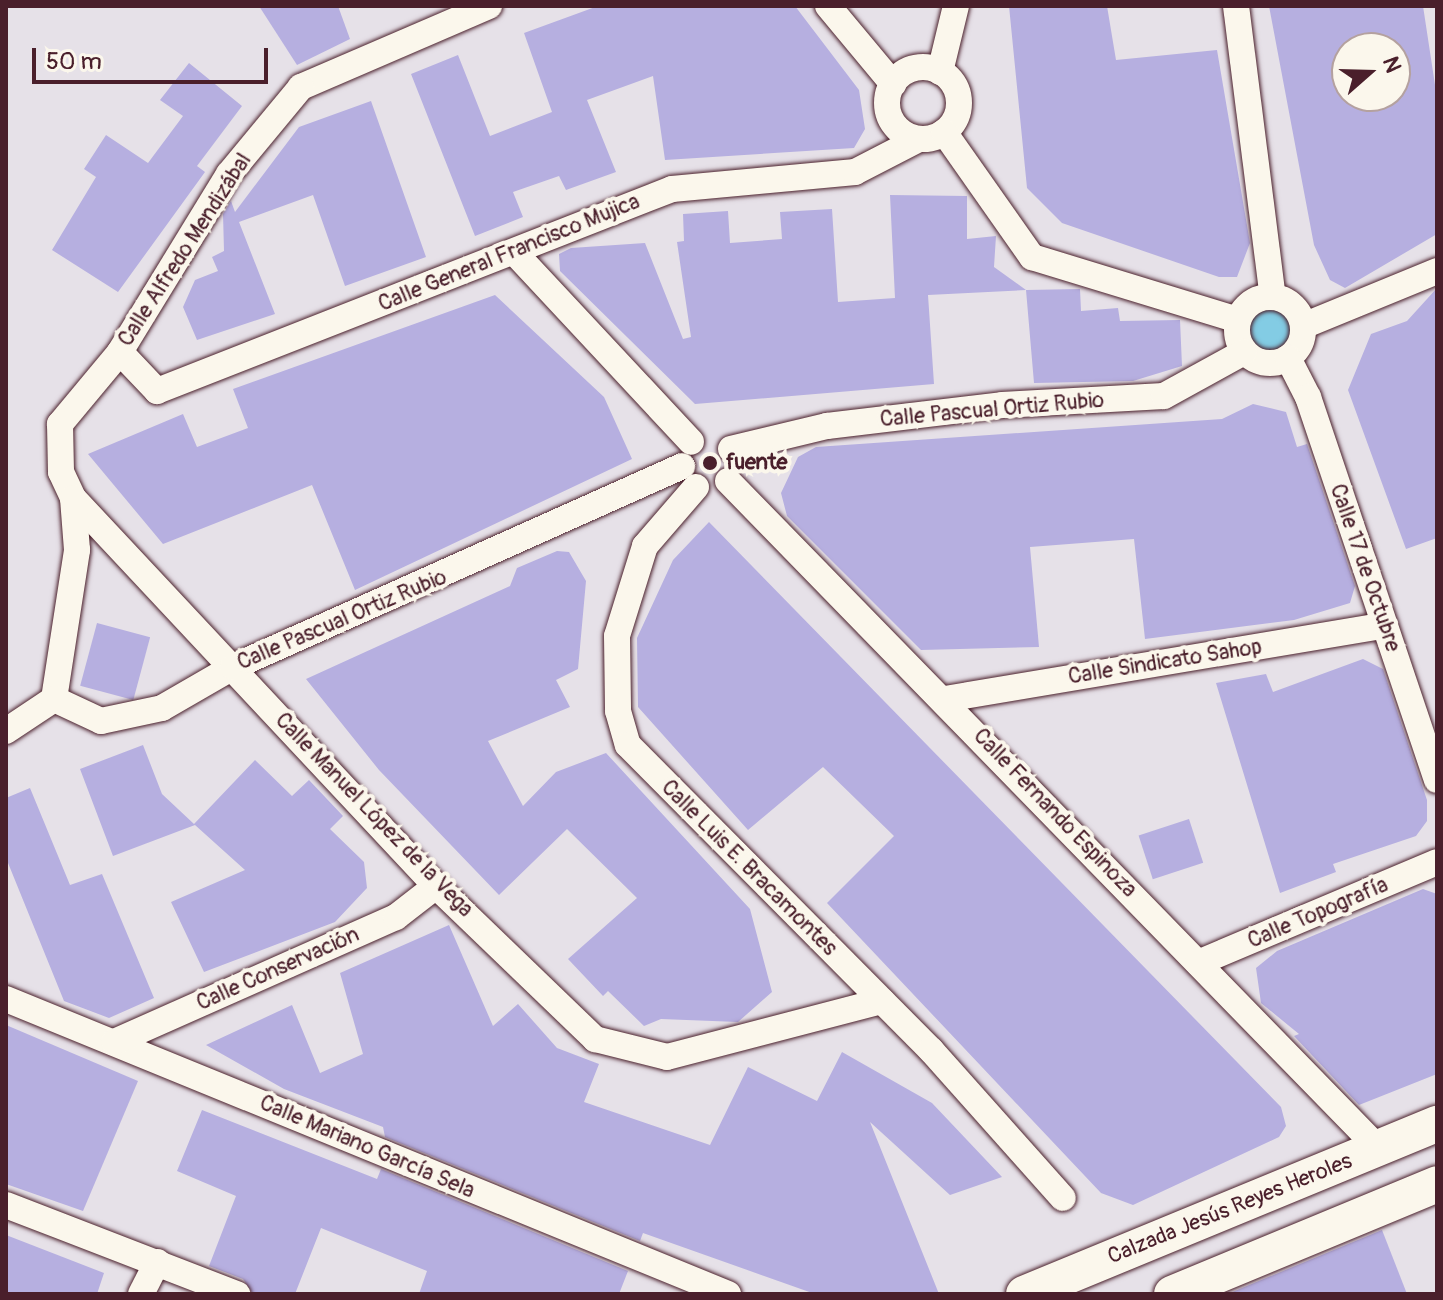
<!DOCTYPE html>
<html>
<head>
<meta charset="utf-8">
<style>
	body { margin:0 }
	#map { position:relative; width:1443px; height:1300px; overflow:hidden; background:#e6e1e8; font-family:Pangolin,sans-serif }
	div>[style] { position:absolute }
	.water>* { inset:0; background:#83cce4 }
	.round { border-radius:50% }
	.building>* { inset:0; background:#b6afe0; transform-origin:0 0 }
	.roads { filter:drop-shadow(0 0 2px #4a1f2b) drop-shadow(0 0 2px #4a1f2b) }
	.street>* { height:26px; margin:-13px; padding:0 13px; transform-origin:13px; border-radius:13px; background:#fbf7ec }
	.street>.ring { margin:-13px; padding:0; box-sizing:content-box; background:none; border:26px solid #fbf7ec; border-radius:50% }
	.secondary>* { height:36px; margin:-18px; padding:0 18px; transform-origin:18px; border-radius:18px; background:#fbf7ec }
	.dots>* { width:22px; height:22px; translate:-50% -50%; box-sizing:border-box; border:4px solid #fbf7ec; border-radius:50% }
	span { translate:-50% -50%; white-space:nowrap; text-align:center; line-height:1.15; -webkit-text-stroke:8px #fbf7ec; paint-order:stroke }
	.street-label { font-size:22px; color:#4a1f2b }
	.poi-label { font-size:22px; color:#4a1f2b; font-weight:700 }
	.left { translate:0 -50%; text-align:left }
	.frame { position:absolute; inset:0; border:8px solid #4a1f2b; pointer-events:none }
	.north { position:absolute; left:1331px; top:32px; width:80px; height:80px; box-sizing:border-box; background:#fbf7ec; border:2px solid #b4a19f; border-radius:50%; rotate:70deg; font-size:22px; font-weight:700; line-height:32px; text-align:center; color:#4a1f2b }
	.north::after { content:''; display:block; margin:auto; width:28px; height:36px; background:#4a1f2b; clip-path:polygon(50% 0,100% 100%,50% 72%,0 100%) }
	.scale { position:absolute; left:32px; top:48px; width:236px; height:36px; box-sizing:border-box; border:4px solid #4a1f2b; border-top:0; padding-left:10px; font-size:24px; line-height:28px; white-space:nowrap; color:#4a1f2b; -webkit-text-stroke:6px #fbf7ec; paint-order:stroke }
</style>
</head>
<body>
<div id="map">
	<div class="water">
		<i class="round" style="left:1249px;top:309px;width:44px;height:44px"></i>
	</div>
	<div class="building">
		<i style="clip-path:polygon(259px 6px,338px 6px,350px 39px,297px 65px)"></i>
		<i style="clip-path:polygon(598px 6px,795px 6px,859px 90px,865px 129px,854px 148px,665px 160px,653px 76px,587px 100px,616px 172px,566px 190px,559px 176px,513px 192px,523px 217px,475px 236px,411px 74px,458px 55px,490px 136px,552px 112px,524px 33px)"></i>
		<i style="clip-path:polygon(1009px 6px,1107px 6px,1116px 60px,1217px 50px,1250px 243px,1237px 277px,1219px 277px,1062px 223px,1027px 188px)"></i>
		<i style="clip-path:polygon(evenodd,1269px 6px,1423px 6px,1437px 98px,1437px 234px,1345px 288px,1330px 280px,1314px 245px,1269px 6px,1347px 48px,1395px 48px,1395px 96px,1347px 96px,1347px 48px)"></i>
		<i style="clip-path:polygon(189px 63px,242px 106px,197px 166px,205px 172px,118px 292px,52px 250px,96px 177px,84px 169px,106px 135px,148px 163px,183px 116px,160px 100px)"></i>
		<i style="clip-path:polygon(371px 101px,426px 257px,345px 286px,313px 195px,239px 222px,275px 314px,197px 340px,183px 307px,195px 280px,218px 271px,212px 257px,224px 251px,223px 214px,231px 201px,235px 212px,299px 127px)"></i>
		<i style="clip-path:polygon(890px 195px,967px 196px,967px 239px,996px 236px,994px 267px,1026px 290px,928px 295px,934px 384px,695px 404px,560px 271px,559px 254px,571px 248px,645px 243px,683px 339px,691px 337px,677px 242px,684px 241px,683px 214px,728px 211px,730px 243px,782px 239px,780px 212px,832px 209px,838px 302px,895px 298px)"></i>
		<i style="clip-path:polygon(1437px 288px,1437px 538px,1406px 549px,1348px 390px,1371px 334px,1407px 321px)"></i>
		<i style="clip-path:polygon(1080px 289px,1081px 311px,1118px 308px,1120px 321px,1180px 320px,1182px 366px,1133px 381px,1034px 383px,1026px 290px)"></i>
		<i style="clip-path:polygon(495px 295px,604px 397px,632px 459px,355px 590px,312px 485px,163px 544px,88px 454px,183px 414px,197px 447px,248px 428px,233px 389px)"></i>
		<i style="clip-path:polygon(1253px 404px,1286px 412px,1297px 447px,1307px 444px,1355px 586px,1350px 603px,1294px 620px,1145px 639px,1134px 539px,1030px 547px,1039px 647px,921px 650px,787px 516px,781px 493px,798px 457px,816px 447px,1222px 419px)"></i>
		<i style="clip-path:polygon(709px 522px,1281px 1107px,1286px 1126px,1279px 1137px,1133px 1205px,1101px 1193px,827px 903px,894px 836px,823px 767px,748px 830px,638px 707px,637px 638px,673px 560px)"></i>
		<i style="clip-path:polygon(557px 551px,569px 552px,586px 581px,578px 669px,556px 680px,570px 707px,488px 741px,523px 806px,556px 772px,606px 753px,750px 909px,772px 992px,738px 1022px,661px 1019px,644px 1026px,608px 991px,603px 996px,568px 959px,637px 898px,567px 829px,499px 895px,379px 770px,306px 679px,510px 586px,517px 568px)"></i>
		<i style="left:97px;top:623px;width:55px;height:65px;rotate:15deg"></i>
		<i style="clip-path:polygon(1363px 659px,1383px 669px,1427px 800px,1427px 821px,1416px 836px,1333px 864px,1336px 872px,1280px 893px,1216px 683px,1266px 674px,1273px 692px)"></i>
		<i style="clip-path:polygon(143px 745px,162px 794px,194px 824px,255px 760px,292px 796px,309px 780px,343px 816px,330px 829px,364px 862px,367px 888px,335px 922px,204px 972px,171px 902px,245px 870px,195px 825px,113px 856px,80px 769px)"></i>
		<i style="clip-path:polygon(30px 788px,70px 885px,102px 874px,154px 998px,109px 1018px,64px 1001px,6px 858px,6px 798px)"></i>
		<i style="left:1189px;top:819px;width:46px;height:53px;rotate:72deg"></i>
		<i style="clip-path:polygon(1423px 889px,1437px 894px,1437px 1074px,1359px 1105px,1294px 1036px,1299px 1034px,1261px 1003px,1256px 968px,1277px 951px)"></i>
		<i style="clip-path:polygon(449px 925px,493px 1026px,518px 1004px,557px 1048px,599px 1064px,584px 1102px,710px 1145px,748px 1067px,817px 1101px,842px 1052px,932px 1103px,1002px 1177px,950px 1195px,870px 1122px,939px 1294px,815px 1294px,643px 1233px,640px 1241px,385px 1137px,383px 1127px,284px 1089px,206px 1045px,292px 1005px,320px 1073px,363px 1054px,340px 973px)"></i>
		<i style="clip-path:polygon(6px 1025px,138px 1081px,83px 1211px,6px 1184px)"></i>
		<i style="clip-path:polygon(202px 1110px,377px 1179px,381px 1169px,628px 1271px,619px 1294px,419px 1294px,427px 1271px,321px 1228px,295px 1294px,253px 1294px,243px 1279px,209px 1266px,236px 1196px,177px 1171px)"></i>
		<i style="clip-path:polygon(1382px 1230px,1407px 1294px,1231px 1294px,1230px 1293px)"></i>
		<i style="clip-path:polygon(6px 1235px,104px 1273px,97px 1294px,6px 1294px)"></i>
	</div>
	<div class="roads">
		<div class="street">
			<i style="left:489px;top:6px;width:205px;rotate:156.7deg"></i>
			<i style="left:301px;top:87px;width:113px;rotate:129.6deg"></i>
			<i style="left:229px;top:174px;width:209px;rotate:121.5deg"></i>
			<i style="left:120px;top:352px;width:94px;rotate:129.8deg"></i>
			<i style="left:60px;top:424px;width:48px;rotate:88.8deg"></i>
			<i style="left:61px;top:472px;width:29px;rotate:65deg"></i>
			<i style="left:73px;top:498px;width:531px;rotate:46.91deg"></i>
			<i style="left:436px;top:886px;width:221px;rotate:43.9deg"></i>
			<i style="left:595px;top:1039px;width:74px;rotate:14deg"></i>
			<i style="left:667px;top:1057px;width:222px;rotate:-14.6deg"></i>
			<i style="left:828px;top:6px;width:102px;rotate:50.2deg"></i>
			<i style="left:1236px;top:6px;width:293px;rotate:82.8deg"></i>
			<i class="ring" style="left:887px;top:67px;width:46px;height:46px"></i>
			<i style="left:940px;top:72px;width:68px;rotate:-76.4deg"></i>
			<i style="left:944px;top:132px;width:153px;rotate:54.9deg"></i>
			<i style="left:1032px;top:257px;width:215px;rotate:17deg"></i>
			<i style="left:515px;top:253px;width:258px;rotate:47deg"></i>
			<i class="ring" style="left:1237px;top:297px;width:40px;height:40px"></i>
			<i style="left:1303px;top:326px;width:145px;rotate:-22.3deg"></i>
			<i style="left:120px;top:352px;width:54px;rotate:46.5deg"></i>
			<i style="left:157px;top:391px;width:553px;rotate:-21.42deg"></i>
			<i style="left:672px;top:189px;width:184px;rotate:-5.3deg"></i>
			<i style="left:855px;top:172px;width:72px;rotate:-27.3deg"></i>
			<i style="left:1288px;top:358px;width:44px;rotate:62.9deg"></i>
			<i style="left:1308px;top:397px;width:404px;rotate:71.4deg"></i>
			<i style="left:731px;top:449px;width:99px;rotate:-13.5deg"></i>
			<i style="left:827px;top:426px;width:176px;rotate:-6.8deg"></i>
			<i style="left:1002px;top:405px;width:162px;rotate:-3.2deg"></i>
			<i style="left:1164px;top:396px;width:91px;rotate:-28.8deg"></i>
			<i style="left:728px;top:481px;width:931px;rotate:45.74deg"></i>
			<i style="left:696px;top:487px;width:78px;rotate:130.8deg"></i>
			<i style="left:645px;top:546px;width:94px;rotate:107.3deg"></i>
			<i style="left:617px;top:636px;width:75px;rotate:89.2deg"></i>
			<i style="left:618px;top:711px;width:35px;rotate:74deg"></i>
			<i style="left:628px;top:745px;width:430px;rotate:45.2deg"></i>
			<i style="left:931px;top:1050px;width:198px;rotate:48.3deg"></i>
			<i style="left:54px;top:699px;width:151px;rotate:-81.2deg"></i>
			<i style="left:77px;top:550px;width:52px;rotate:-94.4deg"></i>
			<i style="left:945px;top:699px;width:446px;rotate:-9.5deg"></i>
			<i style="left:6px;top:731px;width:58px;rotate:-33.7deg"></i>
			<i style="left:54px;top:699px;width:52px;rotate:25.1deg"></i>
			<i style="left:101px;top:721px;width:62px;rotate:-12deg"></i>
			<i style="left:162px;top:708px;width:82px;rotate:-30deg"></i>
			<i style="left:233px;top:667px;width:492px;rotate:-24.1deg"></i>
			<i style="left:1198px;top:963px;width:259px;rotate:-22.9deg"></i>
			<i style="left:6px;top:999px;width:780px;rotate:22.22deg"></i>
			<i style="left:114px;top:1042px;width:308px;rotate:-23.9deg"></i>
			<i style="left:396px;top:917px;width:51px;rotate:-37.8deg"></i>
			<i style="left:6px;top:1205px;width:248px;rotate:21.1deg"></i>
			<i style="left:141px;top:1294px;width:36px;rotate:-63deg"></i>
		</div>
		<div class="secondary">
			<i style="left:1024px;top:1294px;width:447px;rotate:-22.4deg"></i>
			<i style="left:1172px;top:1294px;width:287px;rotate:-22.5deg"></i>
		</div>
	</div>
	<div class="dots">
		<i style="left:710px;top:463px;background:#4a1f2b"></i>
	</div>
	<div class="street-label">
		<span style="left:185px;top:250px;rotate:-57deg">Calle Alfredo Mendizábal</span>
		<span style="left:509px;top:253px;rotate:-22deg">Calle General Francisco Mujica</span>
		<span style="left:992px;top:410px;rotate:-5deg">Calle Pascual Ortiz Rubio</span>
		<span style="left:1365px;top:568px;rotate:71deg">Calle 17 de Octubre</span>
		<span style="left:342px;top:620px;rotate:-23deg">Calle Pascual Ortiz Rubio</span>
		<span style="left:1165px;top:662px;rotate:-9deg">Calle Sindicato Sahop</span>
		<span style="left:1055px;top:813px;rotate:46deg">Calle Fernando Espinoza</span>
		<span style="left:374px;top:815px;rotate:46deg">Calle Manuel López de la Vega</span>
		<span style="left:749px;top:868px;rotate:45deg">Calle Luis E. Bracamontes</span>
		<span style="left:1318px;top:913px;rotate:-23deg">Calle Topografía</span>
		<span style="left:278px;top:969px;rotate:-24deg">Calle Conservación</span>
		<span style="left:367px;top:1147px;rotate:23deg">Calle Mariano García Sela</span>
		<span style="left:1230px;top:1209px;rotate:-22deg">Calzada Jesús Reyes Heroles</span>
	</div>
	<div class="poi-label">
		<span class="left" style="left:726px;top:463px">fuente</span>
	</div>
	<div class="frame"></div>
	<div class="north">N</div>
	<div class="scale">50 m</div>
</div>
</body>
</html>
